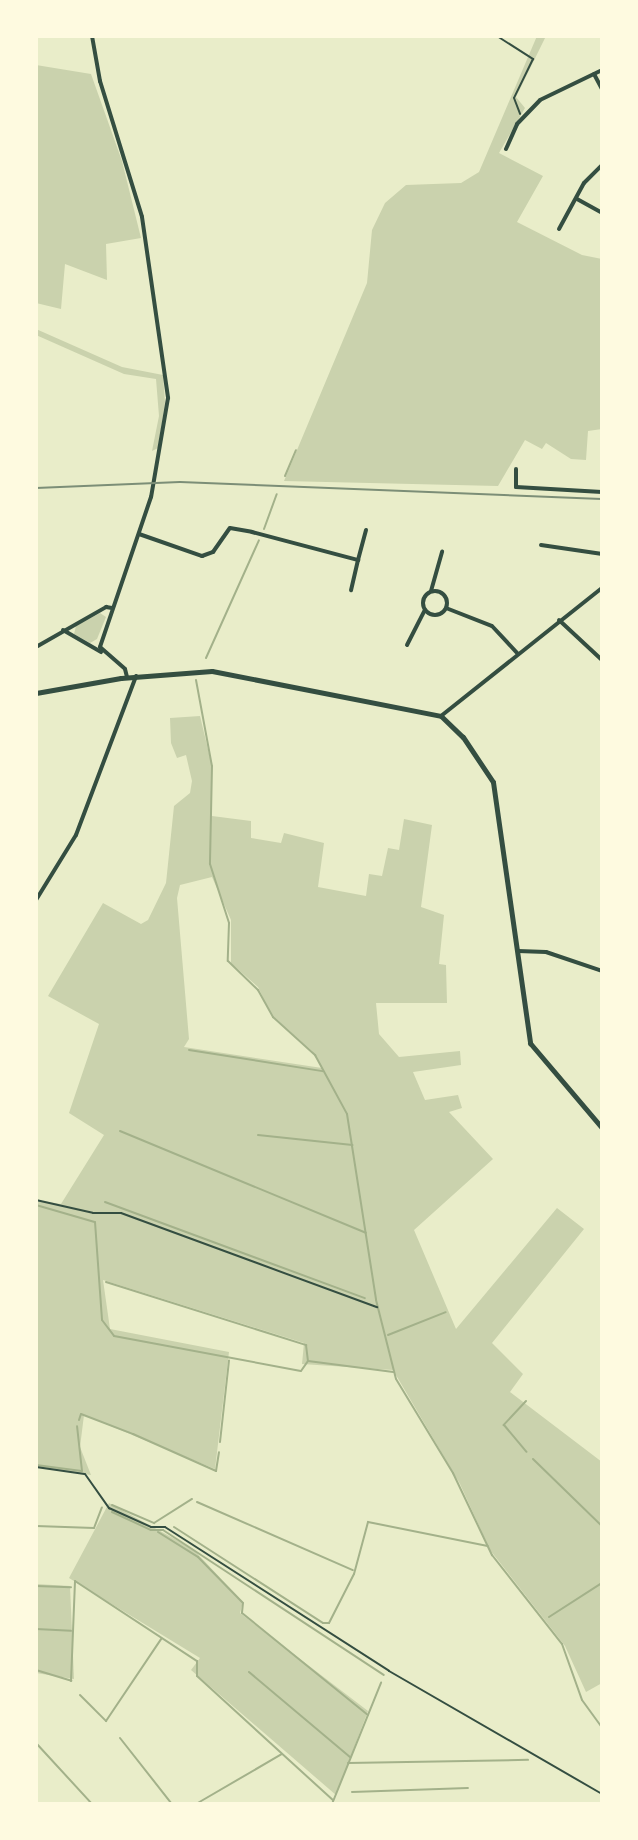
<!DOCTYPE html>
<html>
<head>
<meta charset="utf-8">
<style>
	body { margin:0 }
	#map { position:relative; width:638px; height:1840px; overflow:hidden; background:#e9edc9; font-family:"Alegreya Sans",sans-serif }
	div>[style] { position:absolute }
	.green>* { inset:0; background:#cad2ad }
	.stream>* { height:2px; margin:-1px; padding:0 1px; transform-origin:1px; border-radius:1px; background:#a3b18a }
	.path>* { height:2px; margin:-1px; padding:0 1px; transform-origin:1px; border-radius:1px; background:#344e41 }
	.minor>* { height:4px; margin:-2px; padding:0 2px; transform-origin:2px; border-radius:2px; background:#344e41 }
	.minor>.ring { margin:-2px; padding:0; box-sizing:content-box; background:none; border:4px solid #344e41; border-radius:50% }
	.secondary>* { height:5px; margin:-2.5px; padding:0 2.5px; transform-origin:2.5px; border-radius:2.5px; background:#344e41 }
	.rail>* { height:2px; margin:-1px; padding:0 1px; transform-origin:1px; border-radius:1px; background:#7c8e77 }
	span { translate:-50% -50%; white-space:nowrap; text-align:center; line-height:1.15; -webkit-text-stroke:7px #fefae0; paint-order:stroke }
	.frame { position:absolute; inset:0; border:38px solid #fefae0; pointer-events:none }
</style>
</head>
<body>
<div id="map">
	<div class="green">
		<i style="clip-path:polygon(537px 36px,546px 36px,516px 97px,525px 108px,499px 153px,543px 176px,517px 222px,582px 255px,602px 259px,602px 429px,588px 431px,586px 460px,571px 459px,546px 443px,542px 449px,525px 440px,498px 486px,284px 481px,367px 283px,372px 230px,385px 203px,406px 185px,461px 183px,479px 172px)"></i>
		<i style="clip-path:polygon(36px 65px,91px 74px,122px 161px,141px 238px,106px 244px,107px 280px,65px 264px,61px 309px,36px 303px)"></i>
		<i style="clip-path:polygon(36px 329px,122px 367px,163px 375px,165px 402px,158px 448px,152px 451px,159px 416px,156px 379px,124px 374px,36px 335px)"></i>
		<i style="clip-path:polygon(100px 613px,106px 617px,97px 639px,90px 643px,74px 634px,76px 626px)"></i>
		<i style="clip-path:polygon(evenodd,200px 716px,212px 766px,212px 816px,251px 821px,251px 838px,281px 843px,284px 833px,324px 843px,318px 887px,366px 896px,369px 874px,382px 876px,388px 848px,399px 850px,404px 819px,432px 825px,421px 907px,444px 915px,439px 964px,446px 965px,447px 1003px,376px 1003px,379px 1034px,399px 1057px,460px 1051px,461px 1065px,413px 1072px,425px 1100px,458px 1095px,462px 1108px,449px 1112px,493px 1159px,414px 1230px,456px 1329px,557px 1208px,584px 1229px,492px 1343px,523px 1374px,510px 1392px,602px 1462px,602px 1683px,586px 1692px,565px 1646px,490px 1550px,460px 1484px,393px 1370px,302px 1364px,304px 1343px,103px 1280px,110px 1329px,229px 1352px,215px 1469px,84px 1415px,80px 1447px,91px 1475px,36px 1467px,36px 1200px,61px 1204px,104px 1135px,69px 1113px,99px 1024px,48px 996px,103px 903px,141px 924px,148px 920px,166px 883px,174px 806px,190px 793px,192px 781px,186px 755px,177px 758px,171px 743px,170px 718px,200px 716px,212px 877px,231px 920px,231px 963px,258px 987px,271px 1014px,312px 1051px,322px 1068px,184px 1047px,189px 1039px,177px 898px,180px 885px,212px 877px)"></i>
		<i style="clip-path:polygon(109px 1503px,193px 1549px,243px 1602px,240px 1613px,368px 1711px,336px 1795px,191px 1670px,200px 1658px,69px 1578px)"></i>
		<i style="clip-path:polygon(36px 1584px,70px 1586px,74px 1679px,36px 1673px)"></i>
	</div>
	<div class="stream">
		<i style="left:285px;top:476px;width:28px;rotate:-67deg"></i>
		<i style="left:264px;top:529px;width:37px;rotate:-70deg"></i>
		<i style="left:206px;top:658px;width:129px;rotate:-65.8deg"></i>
		<i style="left:196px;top:680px;width:87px;rotate:79.5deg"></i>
		<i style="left:212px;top:766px;width:98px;rotate:91.2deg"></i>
		<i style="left:210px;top:864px;width:62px;rotate:72.1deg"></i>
		<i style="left:229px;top:923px;width:38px;rotate:92deg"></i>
		<i style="left:228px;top:961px;width:42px;rotate:44deg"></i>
		<i style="left:258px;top:990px;width:31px;rotate:61deg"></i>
		<i style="left:273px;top:1017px;width:57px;rotate:42.1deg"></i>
		<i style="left:315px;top:1055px;width:67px;rotate:61.5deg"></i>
		<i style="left:347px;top:1114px;width:188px;rotate:81.1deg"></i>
		<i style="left:376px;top:1300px;width:81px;rotate:75.8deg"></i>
		<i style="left:396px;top:1379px;width:110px;rotate:58.8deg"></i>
		<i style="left:453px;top:1473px;width:91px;rotate:64.6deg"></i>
		<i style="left:492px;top:1555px;width:113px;rotate:51.8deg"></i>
		<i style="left:562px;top:1644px;width:59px;rotate:70.3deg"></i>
		<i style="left:582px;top:1700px;width:34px;rotate:54deg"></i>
		<i style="left:189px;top:1050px;width:135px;rotate:9deg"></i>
		<i style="left:120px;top:1131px;width:266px;rotate:22.5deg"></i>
		<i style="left:258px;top:1135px;width:95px;rotate:6.1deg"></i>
		<i style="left:105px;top:1202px;width:277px;rotate:20.3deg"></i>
		<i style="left:36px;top:1205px;width:61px;rotate:16.1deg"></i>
		<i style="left:95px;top:1222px;width:98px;rotate:85.9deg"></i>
		<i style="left:102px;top:1320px;width:20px;rotate:53deg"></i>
		<i style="left:114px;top:1336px;width:190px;rotate:10.6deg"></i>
		<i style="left:301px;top:1371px;width:12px;rotate:-55deg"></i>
		<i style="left:308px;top:1361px;width:86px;rotate:7.4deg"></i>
		<i style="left:106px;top:1282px;width:210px;rotate:17.5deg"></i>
		<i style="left:306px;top:1345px;width:16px;rotate:83deg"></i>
		<i style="left:388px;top:1335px;width:62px;rotate:-21.6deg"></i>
		<i style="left:526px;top:1401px;width:33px;rotate:133deg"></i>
		<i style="left:504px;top:1425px;width:35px;rotate:50deg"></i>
		<i style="left:79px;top:1420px;width:6px;rotate:-72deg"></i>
		<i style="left:81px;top:1414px;width:56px;rotate:21deg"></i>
		<i style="left:133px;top:1434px;width:91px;rotate:24deg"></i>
		<i style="left:216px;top:1471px;width:19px;rotate:-81deg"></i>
		<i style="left:220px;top:1442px;width:82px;rotate:-83.7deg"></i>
		<i style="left:533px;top:1459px;width:96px;rotate:44.2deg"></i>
		<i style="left:36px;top:1465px;width:46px;rotate:7.4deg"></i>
		<i style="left:82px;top:1471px;width:45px;rotate:-96.3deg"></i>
		<i style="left:197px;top:1502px;width:170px;rotate:23.6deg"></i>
		<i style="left:112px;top:1505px;width:46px;rotate:23.2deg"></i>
		<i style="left:154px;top:1523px;width:45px;rotate:-32.3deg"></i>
		<i style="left:112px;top:1512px;width:43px;rotate:24.8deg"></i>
		<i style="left:151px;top:1530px;width:12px"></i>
		<i style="left:163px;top:1530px;width:264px;rotate:33.3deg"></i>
		<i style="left:36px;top:1526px;width:58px;rotate:2deg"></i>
		<i style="left:94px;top:1528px;width:22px;rotate:-69deg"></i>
		<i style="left:174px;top:1527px;width:177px;rotate:32.8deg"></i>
		<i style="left:323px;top:1623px;width:6px"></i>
		<i style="left:329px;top:1623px;width:55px;rotate:-63deg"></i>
		<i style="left:354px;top:1574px;width:54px;rotate:-74.9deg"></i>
		<i style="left:368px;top:1522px;width:122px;rotate:11.3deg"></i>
		<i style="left:158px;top:1532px;width:47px;rotate:32deg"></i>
		<i style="left:198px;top:1557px;width:64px;rotate:45.6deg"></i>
		<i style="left:243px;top:1603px;width:10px;rotate:96deg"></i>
		<i style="left:242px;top:1613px;width:162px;rotate:39deg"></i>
		<i style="left:36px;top:1586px;width:35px;rotate:2deg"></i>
		<i style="left:549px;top:1617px;width:63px;rotate:-32.7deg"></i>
		<i style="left:36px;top:1629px;width:35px;rotate:3deg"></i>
		<i style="left:36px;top:1670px;width:37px;rotate:17deg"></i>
		<i style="left:71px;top:1681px;width:100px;rotate:-87.7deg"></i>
		<i style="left:75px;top:1581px;width:146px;rotate:33.3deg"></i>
		<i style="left:197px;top:1661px;width:15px;rotate:90deg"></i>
		<i style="left:197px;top:1676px;width:184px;rotate:42.4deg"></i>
		<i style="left:249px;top:1672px;width:132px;rotate:40.1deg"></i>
		<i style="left:80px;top:1695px;width:37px;rotate:45deg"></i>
		<i style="left:106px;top:1721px;width:99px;rotate:-56.1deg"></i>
		<i style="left:120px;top:1738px;width:84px;rotate:51.8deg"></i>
		<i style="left:36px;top:1743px;width:83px;rotate:47.4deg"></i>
		<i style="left:348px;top:1763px;width:180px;rotate:-1deg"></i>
		<i style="left:352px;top:1792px;width:116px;rotate:-2deg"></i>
		<i style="left:196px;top:1804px;width:99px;rotate:-30.2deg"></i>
		<i style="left:332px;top:1804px;width:131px;rotate:-68deg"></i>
	</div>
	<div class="path">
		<i style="left:497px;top:36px;width:43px;rotate:32.6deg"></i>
		<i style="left:533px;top:59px;width:43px;rotate:116deg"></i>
		<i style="left:514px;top:98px;width:17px;rotate:69deg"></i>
		<i style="left:36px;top:1200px;width:58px;rotate:12.8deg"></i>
		<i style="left:93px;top:1213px;width:28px"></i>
		<i style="left:121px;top:1213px;width:273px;rotate:20.2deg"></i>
		<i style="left:36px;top:1467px;width:49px;rotate:8.1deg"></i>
		<i style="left:85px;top:1474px;width:42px;rotate:54.8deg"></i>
		<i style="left:109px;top:1508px;width:46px;rotate:24.3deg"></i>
		<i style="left:151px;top:1527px;width:14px"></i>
		<i style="left:165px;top:1527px;width:266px;rotate:32.7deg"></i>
		<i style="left:389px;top:1671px;width:246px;rotate:30deg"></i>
	</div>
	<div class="minor">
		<i style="left:92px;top:36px;width:46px;rotate:79.9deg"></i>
		<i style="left:100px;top:81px;width:142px;rotate:72.8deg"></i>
		<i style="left:142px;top:217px;width:183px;rotate:81.8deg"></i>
		<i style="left:168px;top:398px;width:100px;rotate:99.7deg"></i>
		<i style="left:151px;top:497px;width:158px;rotate:108.8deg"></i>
		<i style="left:100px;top:647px;width:33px;rotate:41deg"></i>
		<i style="left:125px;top:669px;width:8px;rotate:76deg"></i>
		<i style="left:594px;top:74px;width:17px;rotate:62deg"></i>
		<i style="left:506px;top:149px;width:27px;rotate:-66deg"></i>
		<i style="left:517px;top:124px;width:33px;rotate:-46deg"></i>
		<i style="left:540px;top:100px;width:69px;rotate:-25.8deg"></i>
		<i style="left:577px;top:199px;width:29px;rotate:29deg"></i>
		<i style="left:559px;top:229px;width:52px;rotate:-61.5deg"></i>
		<i style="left:584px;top:183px;width:25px;rotate:-45deg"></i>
		<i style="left:516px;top:469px;width:18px;rotate:90deg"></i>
		<i style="left:516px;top:487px;width:86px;rotate:3.3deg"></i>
		<i style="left:139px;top:534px;width:67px;rotate:19.2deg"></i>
		<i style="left:202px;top:556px;width:12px;rotate:-20deg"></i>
		<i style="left:213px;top:552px;width:29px;rotate:-55deg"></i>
		<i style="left:230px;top:528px;width:22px;rotate:10deg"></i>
		<i style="left:252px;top:532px;width:110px;rotate:14.8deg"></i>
		<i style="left:358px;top:560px;width:31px;rotate:103deg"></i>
		<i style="left:541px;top:545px;width:62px;rotate:8.4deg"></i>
		<i style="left:358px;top:560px;width:31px;rotate:-75deg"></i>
		<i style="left:431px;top:591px;width:41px;rotate:-74.2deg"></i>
		<i class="ring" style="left:423px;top:591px;width:20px;height:20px"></i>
		<i style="left:446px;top:608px;width:49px;rotate:21.4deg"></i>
		<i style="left:492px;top:626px;width:38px;rotate:47deg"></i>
		<i style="left:559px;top:620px;width:59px;rotate:42.9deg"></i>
		<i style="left:63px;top:630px;width:44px;rotate:30.1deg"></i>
		<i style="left:407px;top:645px;width:38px;rotate:-63deg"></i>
		<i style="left:36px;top:647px;width:81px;rotate:-29.7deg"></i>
		<i style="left:106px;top:607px;width:6px;rotate:9deg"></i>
		<i style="left:441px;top:716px;width:206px;rotate:-38.5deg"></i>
		<i style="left:36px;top:900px;width:76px;rotate:-58.4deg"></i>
		<i style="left:76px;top:835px;width:170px;rotate:-69.3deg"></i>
		<i style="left:518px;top:951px;width:28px;rotate:2deg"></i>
		<i style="left:546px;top:952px;width:59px;rotate:18.7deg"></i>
	</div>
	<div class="secondary">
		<i style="left:36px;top:693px;width:86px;rotate:-10deg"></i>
		<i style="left:121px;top:678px;width:91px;rotate:-4.4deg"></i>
		<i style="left:212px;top:671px;width:233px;rotate:11.1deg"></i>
		<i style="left:441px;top:716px;width:30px;rotate:44deg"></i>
		<i style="left:463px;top:737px;width:54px;rotate:56.3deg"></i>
		<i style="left:493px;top:782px;width:264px;rotate:81.9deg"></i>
		<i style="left:530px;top:1043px;width:111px;rotate:49.7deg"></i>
	</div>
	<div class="rail">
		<i style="left:36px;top:488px;width:144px;rotate:-2.4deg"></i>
		<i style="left:180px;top:482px;width:422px;rotate:2.3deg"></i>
	</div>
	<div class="frame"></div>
</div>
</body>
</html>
